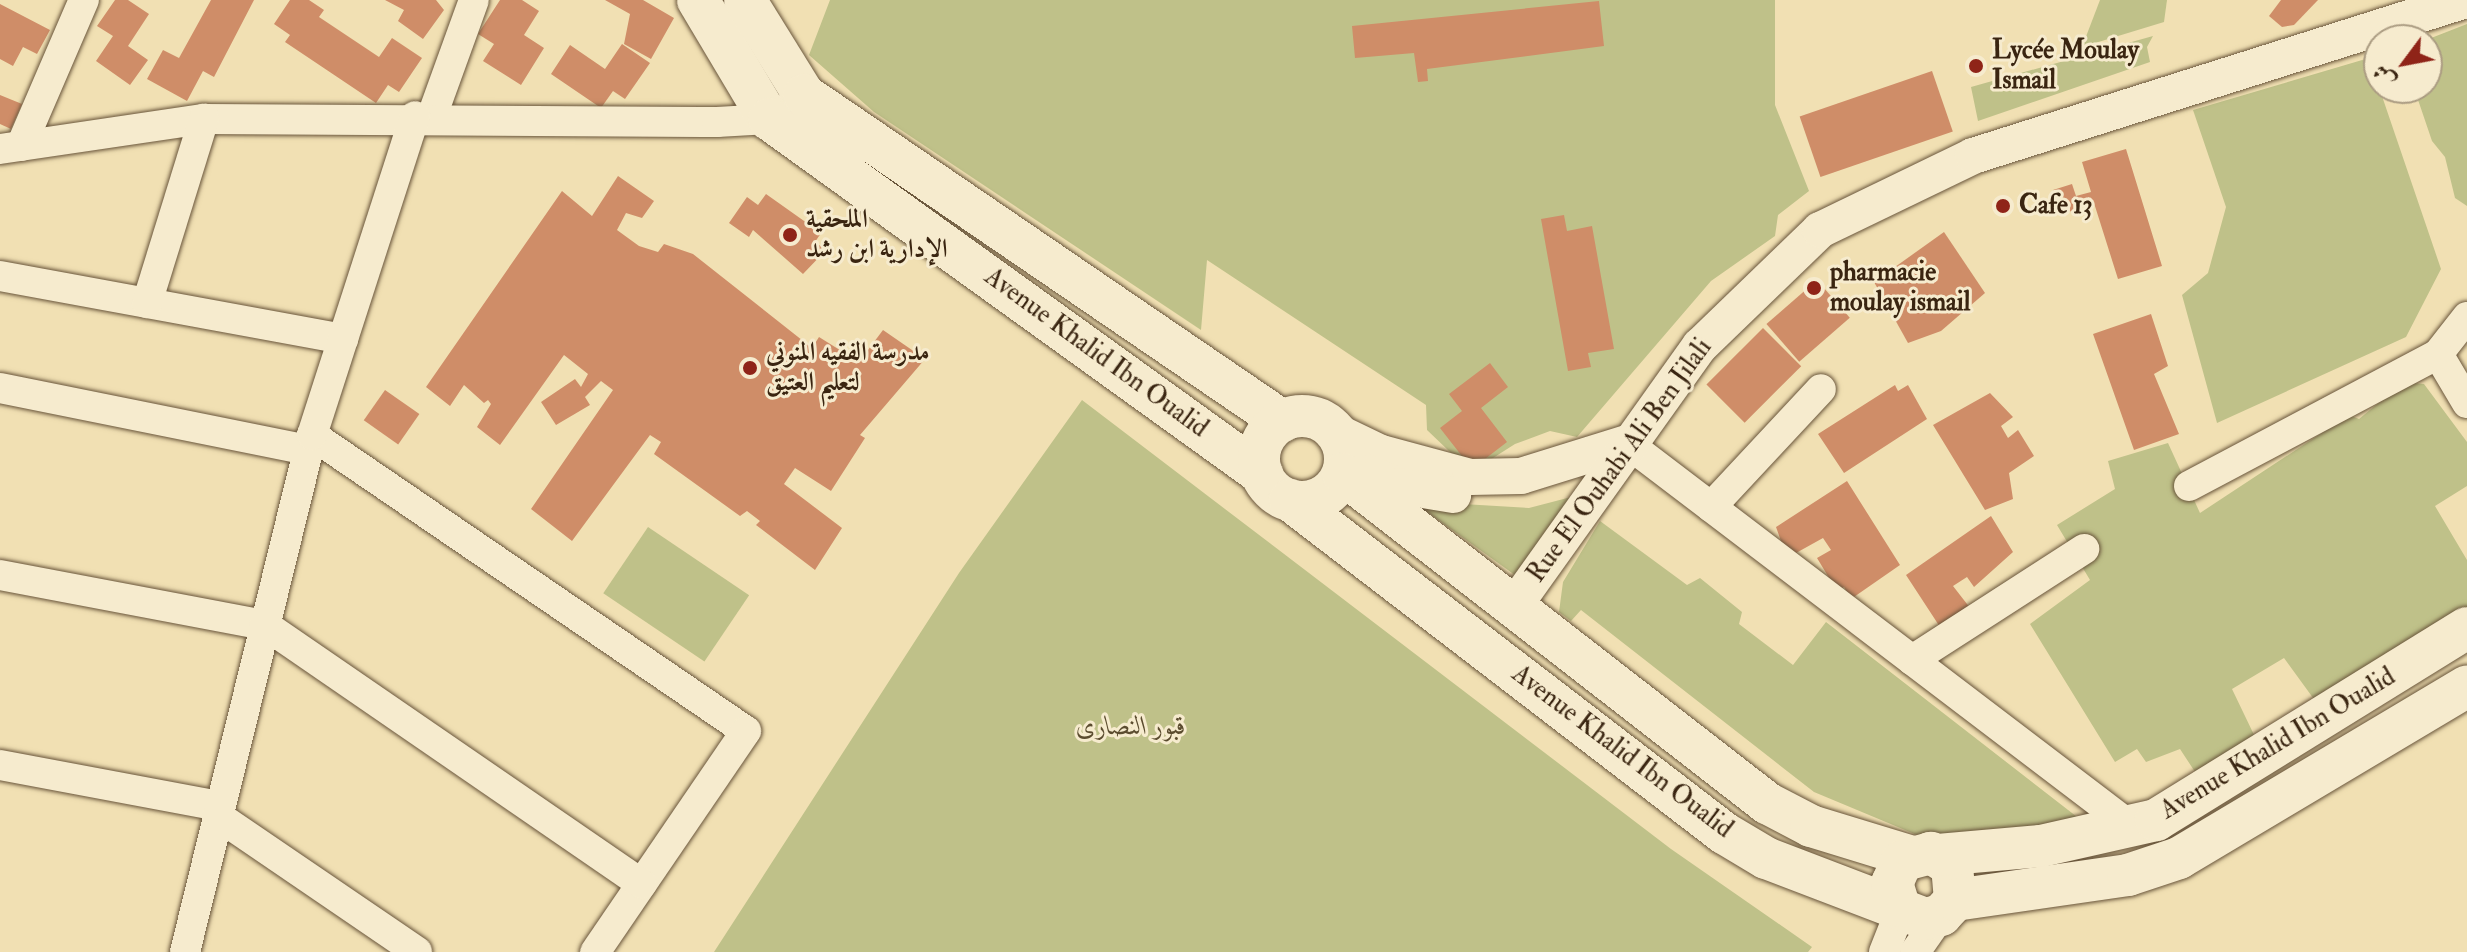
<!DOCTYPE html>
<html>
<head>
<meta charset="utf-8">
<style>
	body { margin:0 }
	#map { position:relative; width:2467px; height:952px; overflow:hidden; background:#f1e0b3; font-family:"IM FELL Double Pica",Amiri,serif }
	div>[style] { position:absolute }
	.green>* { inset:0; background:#bfc189; transform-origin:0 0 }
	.building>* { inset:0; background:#cf8d68; transform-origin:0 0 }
	.roads { filter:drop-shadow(0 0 2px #68543a) drop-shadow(0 0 2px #68543a) }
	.minor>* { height:30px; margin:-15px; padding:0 15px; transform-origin:15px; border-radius:15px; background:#f6ebce }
	.tertiary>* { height:36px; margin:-18px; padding:0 18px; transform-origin:18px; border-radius:18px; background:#f6ebce }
	.secondary>* { height:42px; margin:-21px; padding:0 21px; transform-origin:21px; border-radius:21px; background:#f6ebce }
	.secondary>.ring { margin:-21px; padding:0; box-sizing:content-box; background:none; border:42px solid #f6ebce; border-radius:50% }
	.dots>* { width:22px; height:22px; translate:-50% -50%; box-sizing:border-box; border:4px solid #f6ebce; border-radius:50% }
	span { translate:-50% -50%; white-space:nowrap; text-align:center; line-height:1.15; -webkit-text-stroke:6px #f6ebce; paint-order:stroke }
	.poi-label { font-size:26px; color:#3a2511; font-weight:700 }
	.left { translate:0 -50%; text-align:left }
	.street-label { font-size:26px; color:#3a2511 }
	.park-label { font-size:26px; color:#5b4c2f; font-style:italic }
	.north { position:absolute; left:2363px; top:24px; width:80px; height:80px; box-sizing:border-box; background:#f6ebce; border:2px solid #ab9c82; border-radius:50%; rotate:238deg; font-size:22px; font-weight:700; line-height:32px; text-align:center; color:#3a2511 }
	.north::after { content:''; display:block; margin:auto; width:28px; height:36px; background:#8f2418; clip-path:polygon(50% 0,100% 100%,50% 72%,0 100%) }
</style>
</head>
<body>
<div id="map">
	<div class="green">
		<i style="clip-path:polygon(830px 0,1775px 0,1775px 105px,1809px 191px,1778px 215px,1775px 236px,1711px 281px,1577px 437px,1550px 431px,1515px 444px,1471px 472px,1427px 430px,1426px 405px,1207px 260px,1201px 330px,874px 112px,809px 55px)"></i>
		<i style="clip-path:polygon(2100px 0,2167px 0,2164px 22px,2082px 47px)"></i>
		<i style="clip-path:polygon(2467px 24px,2467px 206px,2455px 198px,2445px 157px,2432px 141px,2414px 88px,2427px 88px,2426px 40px)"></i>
		<i style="clip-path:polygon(2153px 36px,2147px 47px,2150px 62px,1978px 121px,1971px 87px)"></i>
		<i style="clip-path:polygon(2369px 58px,2441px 269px,2406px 337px,2217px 423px,2182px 295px,2208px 273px,2226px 207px,2193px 110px)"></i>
		<i style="clip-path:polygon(2404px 382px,2424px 384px,2467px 442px,2467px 486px,2435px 506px,2467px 560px,2467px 623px,2316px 702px,2284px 658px,2232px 689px,2256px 739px,2199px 778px,2180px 749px,2146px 762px,2137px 749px,2115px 762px,2030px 624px,2090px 580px,2057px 525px,2115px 489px,2108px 461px,2168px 443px,2200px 513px,2349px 415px,2359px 419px)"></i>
		<i style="clip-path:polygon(1082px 400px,1671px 849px,1812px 947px,1808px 952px,714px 952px,959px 573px)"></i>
		<i style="clip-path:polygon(1575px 496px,1519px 578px,1412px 501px,1529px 508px)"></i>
		<i style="clip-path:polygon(1600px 521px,1687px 585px,1700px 578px,1742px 612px,1739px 624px,1793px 665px,1826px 622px,2081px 820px,1946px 838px,1917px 835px,1814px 792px,1581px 610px,1571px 621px,1559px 612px,1563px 582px)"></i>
		<i style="left:648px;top:527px;width:122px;height:80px;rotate:34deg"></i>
	</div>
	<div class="building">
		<i style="clip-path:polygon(115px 0,128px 0,149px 14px,128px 46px,148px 60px,130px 85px,96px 61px,113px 36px,97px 26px)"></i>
		<i style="clip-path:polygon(211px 0,254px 0,214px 77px,203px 71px,187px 101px,147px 79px,163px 50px,179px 58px)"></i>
		<i style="clip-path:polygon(290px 0,309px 0,324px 10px,319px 17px,379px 57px,392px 38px,422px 58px,399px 92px,388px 85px,376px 103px,285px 42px,290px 35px,274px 24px)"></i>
		<i style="clip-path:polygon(385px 0,436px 0,444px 10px,423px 39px,398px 21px,404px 10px)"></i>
		<i style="clip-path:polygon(500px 0,522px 0,539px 11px,524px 35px,544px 48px,521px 85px,483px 61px,494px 44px,478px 34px)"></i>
		<i style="clip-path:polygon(605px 0,643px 0,674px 18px,651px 59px,624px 44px,630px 14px)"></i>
		<i style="clip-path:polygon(2281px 0,2318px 0,2294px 25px,2282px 27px,2269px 16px)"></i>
		<i style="clip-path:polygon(1599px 1px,1604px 46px,1427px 69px,1428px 81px,1418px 82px,1414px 53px,1355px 58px,1352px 26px)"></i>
		<i style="clip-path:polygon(0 4px,50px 30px,37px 54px,23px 47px,13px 66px,0 59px)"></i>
		<i style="clip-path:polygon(622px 44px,650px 63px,625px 99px,613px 91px,601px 108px,551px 74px,570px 45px,605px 69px)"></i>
		<i style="left:1932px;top:71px;width:64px;height:140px;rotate:71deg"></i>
		<i style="clip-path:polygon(0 95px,22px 104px,11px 129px,0 124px)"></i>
		<i style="clip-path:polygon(2126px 149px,2162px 266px,2118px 279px,2094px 203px,2060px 215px,2053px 190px,2072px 184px,2076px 196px,2091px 192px,2082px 162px)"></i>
		<i style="clip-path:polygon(618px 176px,654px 201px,642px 218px,626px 213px,617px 230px,639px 246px,658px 252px,664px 244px,693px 254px,812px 348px,819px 337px,859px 362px,883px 330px,925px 359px,860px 435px,865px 438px,831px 491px,795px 468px,784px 484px,842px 528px,815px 570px,756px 525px,760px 521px,747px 511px,740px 516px,654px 454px,661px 442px,650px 435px,572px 541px,531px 509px,613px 390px,601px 381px,585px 397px,590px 405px,556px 425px,541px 402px,575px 379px,581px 387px,588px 374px,564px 355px,500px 445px,477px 427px,491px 404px,488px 400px,484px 403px,464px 385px,450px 406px,426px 387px,562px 191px,592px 216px)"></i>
		<i style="clip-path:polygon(766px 194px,821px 233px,815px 242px,826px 250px,803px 274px,753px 230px,749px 237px,729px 223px,747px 197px,758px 205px)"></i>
		<i style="clip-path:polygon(1564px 215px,1567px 231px,1592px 226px,1614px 349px,1588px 353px,1591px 367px,1568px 371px,1541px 219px)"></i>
		<i style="clip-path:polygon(1944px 232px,1985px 293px,1941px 331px,1908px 343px,1874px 282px)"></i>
		<i style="left:1817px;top:280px;width:50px;height:67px;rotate:49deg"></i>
		<i style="clip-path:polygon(2151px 314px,2168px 366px,2154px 374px,2179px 434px,2134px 450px,2093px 334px)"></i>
		<i style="left:1763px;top:328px;width:54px;height:80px;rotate:45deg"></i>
		<i style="clip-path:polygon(1490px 363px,1508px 387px,1481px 408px,1507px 442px,1472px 469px,1440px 428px,1462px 411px,1449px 394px)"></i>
		<i style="clip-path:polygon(1895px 385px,1898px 391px,1908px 385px,1927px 419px,1844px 473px,1818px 434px)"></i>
		<i style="left:385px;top:390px;width:42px;height:37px;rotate:35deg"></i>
		<i style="clip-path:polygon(1990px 393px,2013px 417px,2001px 426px,2008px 438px,2018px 430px,2034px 456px,2009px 473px,2013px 499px,1985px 510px,1933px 425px)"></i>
		<i style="clip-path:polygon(1847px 481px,1900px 565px,1851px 599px,1844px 587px,1837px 591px,1817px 558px,1831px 550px,1823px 538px,1787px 558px,1776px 527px)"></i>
		<i style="clip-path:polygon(1991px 516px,2013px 552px,1974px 587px,1967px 577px,1953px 586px,1974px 613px,1940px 627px,1906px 575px)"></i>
	</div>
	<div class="roads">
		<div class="minor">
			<i style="left:432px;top:116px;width:123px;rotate:-70.1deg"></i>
			<i style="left:21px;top:146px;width:159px;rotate:-66.7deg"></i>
			<i style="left:0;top:149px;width:206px;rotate:-8.4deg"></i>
			<i style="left:204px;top:119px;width:513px;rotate:0.34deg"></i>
			<i style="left:717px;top:122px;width:52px;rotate:-3.3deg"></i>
			<i style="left:769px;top:119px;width:17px;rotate:-33deg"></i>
			<i style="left:0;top:276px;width:349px;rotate:10.4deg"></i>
			<i style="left:147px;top:303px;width:193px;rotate:-72.8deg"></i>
			<i style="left:2467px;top:317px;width:47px;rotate:128.1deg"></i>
			<i style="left:2438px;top:354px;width:57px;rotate:59.4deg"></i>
			<i style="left:0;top:388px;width:314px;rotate:11.4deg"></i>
			<i style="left:312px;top:435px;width:525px;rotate:34.3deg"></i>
			<i style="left:746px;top:731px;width:268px;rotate:124.3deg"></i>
			<i style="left:1627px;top:443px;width:636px;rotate:37.27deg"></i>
			<i style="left:2189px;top:486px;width:282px;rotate:-27.9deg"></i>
			<i style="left:1711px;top:507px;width:161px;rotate:-47deg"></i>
			<i style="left:0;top:575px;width:270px;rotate:10.7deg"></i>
			<i style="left:265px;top:625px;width:457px;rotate:34.5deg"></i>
			<i style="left:1912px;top:660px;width:205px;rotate:-32.8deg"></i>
			<i style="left:0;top:765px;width:224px;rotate:10.6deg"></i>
			<i style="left:218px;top:816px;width:241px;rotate:34.3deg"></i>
			<i style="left:185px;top:952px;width:532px;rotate:-76.2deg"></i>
			<i style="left:312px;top:435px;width:335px;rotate:-72.1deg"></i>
			<i style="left:1884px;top:952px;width:46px;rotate:-68.4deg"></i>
			<i style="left:1915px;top:952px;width:45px;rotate:-54.9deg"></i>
		</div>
		<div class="tertiary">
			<i style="left:1333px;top:430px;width:53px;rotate:25.6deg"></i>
			<i style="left:1381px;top:453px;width:92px;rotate:15.1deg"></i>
			<i style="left:1470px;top:477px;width:51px;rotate:-1.1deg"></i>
			<i style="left:1521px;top:476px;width:111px;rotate:-17.3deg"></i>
			<i style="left:1346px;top:463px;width:58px;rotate:23.5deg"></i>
			<i style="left:1399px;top:486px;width:55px;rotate:9.5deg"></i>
			<i style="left:1515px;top:605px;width:318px;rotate:-54.5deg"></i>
			<i style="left:1700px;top:346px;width:167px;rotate:-44deg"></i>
			<i style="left:1820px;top:230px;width:170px;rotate:-25.8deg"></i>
			<i style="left:1973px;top:156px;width:517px;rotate:-17.56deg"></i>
		</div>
		<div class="secondary">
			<i style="left:698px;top:0;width:139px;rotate:59.2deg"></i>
			<i style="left:769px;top:119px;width:608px;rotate:35.76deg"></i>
			<i style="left:745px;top:0;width:112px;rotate:58.2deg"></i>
			<i style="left:804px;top:95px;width:579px;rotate:34.29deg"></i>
			<i class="ring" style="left:1259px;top:416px;width:44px;height:44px"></i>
			<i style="left:1343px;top:474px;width:537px;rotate:37.81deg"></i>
			<i style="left:1767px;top:803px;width:50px;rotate:27.6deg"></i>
			<i style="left:1811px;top:826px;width:102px;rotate:17deg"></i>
			<i style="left:1290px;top:500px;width:547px;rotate:37.5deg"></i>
			<i style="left:1724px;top:833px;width:49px;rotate:30.8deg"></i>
			<i style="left:1766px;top:858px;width:171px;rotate:20.9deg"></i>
			<i style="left:1926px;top:919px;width:16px;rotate:-15deg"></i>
			<i style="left:1941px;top:915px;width:21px;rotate:-47deg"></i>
			<i style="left:1955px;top:900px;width:34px;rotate:-95deg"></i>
			<i style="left:1952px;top:866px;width:25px;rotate:-148deg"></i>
			<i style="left:1931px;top:853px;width:30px;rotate:165deg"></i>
			<i style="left:1902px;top:861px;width:24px;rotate:114deg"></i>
			<i style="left:1892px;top:883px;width:24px;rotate:73deg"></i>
			<i style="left:1938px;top:855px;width:103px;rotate:-5deg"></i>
			<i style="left:2041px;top:846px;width:118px;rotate:-12.7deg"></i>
			<i style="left:2156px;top:820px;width:365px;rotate:-31.7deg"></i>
			<i style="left:1955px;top:900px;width:175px;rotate:-8.2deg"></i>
			<i style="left:2128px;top:875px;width:54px;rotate:-18.4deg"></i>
			<i style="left:2179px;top:858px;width:335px;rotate:-30.8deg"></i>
		</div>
	</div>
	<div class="dots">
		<i style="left:1976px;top:66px;background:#8f2418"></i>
		<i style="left:2003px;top:206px;background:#8f2418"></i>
		<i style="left:790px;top:235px;background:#8f2418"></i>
		<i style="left:1814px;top:288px;background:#8f2418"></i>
		<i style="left:750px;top:368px;background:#8f2418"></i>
	</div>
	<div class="poi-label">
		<span class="left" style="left:1992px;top:66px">Lycée Moulay<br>Ismail</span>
		<span class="left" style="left:2019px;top:206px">Cafe 13</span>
		<span class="left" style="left:806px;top:235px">الملحقية<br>الإدارية ابن رشد</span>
		<span class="left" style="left:1830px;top:288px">pharmacie<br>moulay ismail</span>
		<span class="left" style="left:766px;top:368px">مدرسة الفقيه المنوني<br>لتعليم العتيق</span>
	</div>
	<div class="street-label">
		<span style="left:1096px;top:353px;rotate:36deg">Avenue Khalid Ibn Oualid</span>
		<span style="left:1620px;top:461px;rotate:-54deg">Rue El Ouhabi Ali Ben Jilali</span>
		<span style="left:2278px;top:744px;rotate:-31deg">Avenue Khalid Ibn Oualid</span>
		<span style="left:1622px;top:752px;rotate:37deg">Avenue Khalid Ibn Oualid</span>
	</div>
	<div class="park-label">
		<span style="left:1131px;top:727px">قبور النصارى</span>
	</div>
	<div class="north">ش</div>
</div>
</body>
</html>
